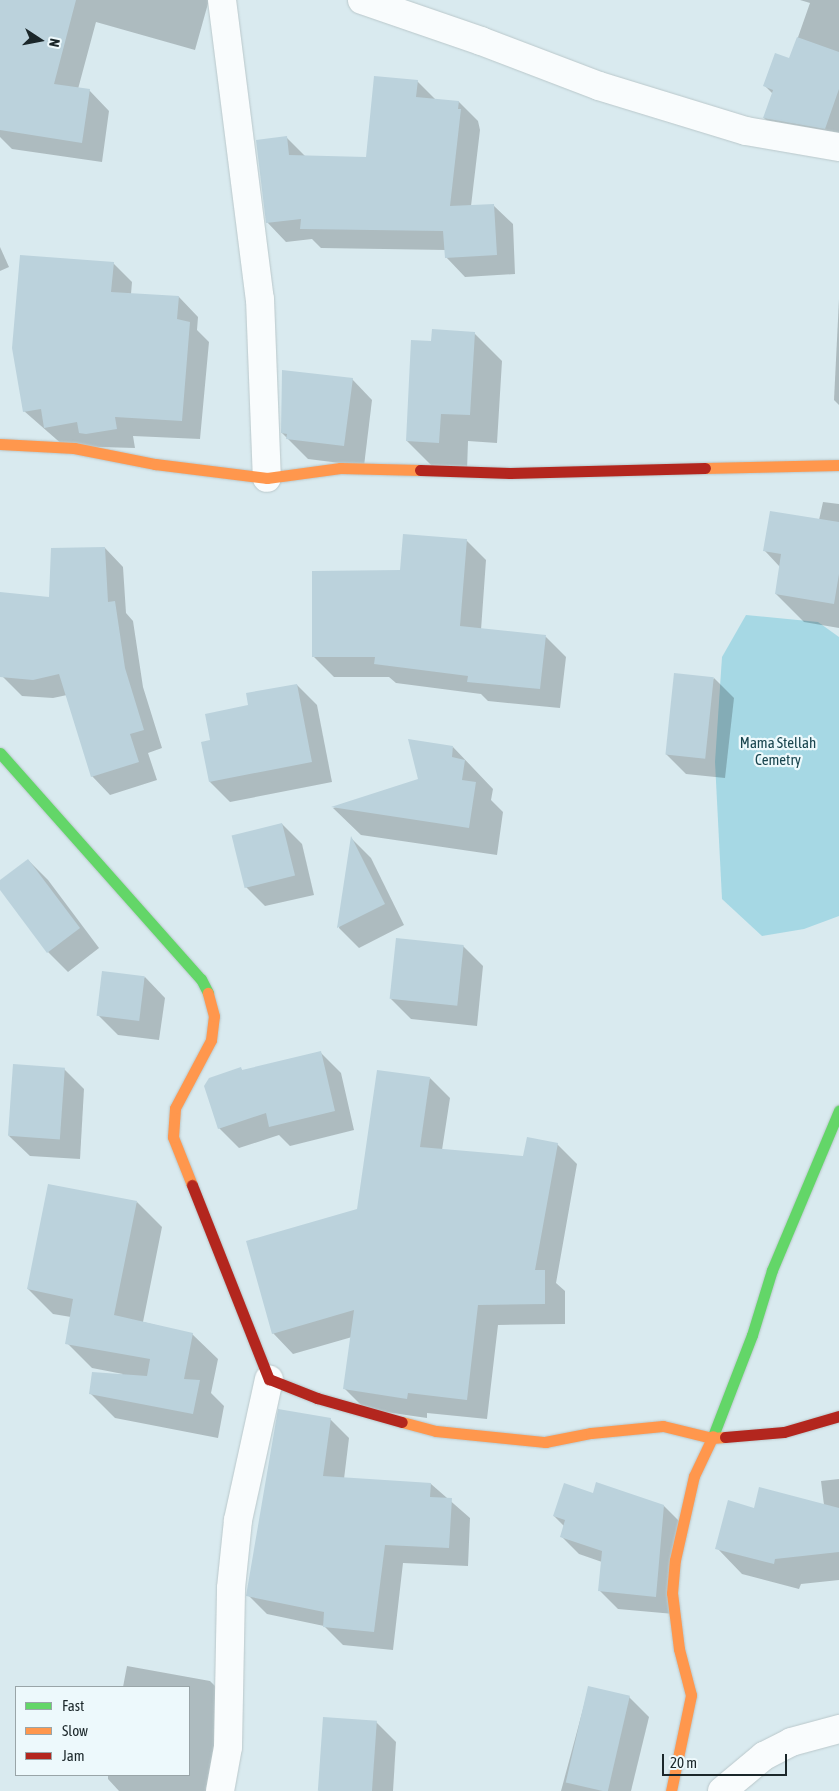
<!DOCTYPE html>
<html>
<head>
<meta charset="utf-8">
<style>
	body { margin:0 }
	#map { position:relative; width:839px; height:1791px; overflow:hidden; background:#d9eaef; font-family:"Asap Condensed",sans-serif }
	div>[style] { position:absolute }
	.green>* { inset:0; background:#a6d8e4 }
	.shadow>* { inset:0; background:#0003 }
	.building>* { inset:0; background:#bbd2dc; transform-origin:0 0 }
	.roads { filter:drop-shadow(0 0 1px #bac8cb) drop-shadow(0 0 1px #bac8cb) }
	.street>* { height:28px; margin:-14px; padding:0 14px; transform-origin:14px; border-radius:14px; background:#f9fcfd }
	.fast>* { height:11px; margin:-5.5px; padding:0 5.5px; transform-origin:5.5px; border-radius:5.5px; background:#63d668 }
	.slow>* { height:11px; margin:-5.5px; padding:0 5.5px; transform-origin:5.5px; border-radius:5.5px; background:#ff974d }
	.jam>* { height:11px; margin:-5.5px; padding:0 5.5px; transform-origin:5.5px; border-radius:5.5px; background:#b3261e }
	span { translate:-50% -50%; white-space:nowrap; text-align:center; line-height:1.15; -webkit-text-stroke:4.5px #edf9fc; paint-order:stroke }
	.park-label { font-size:15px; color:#19454e }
	.legend { position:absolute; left:15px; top:1686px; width:175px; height:90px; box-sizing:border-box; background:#edf9fc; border:1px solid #99a5a8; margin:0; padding:6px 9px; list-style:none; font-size:15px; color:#1b272a }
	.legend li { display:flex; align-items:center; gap:10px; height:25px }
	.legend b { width:25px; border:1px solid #99a5a8 }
	.north { position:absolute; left:15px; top:15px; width:50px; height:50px; -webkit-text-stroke:4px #edf9fc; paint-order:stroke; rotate:101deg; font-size:14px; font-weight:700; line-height:20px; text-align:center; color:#1b272a }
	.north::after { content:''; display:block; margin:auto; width:18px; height:22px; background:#1b272a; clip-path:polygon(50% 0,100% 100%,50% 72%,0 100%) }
	.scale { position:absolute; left:662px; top:1754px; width:125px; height:22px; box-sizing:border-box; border:2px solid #1b272a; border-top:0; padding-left:6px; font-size:15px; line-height:18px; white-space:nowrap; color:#1b272a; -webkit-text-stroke:4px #edf9fc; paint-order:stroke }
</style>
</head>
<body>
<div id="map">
	<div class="green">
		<i style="clip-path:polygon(746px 615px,818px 622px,839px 637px,839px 916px,804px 929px,762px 936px,722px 899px,715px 762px,722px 657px)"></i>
	</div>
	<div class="shadow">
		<i style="clip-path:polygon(0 0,209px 0,195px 50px,96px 22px,78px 89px,89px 90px,109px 111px,102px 162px,12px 149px,0 137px)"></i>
		<i style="clip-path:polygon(800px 0,839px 0,839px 146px,783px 136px,764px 118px,773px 94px,765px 86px,790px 60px,810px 3px)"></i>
		<i style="clip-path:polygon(417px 81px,436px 100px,459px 102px,478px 121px,480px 130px,471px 206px,493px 205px,513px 224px,515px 274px,465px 277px,446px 257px,446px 250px,321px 248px,312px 239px,286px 242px,267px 222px,286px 137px,306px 157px,367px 158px)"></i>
		<i style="clip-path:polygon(0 247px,9px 267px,0 271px)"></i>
		<i style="clip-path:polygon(113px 263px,132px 282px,131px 294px,179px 297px,198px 317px,197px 330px,209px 342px,200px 439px,133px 436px,135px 448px,64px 446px,24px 411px)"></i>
		<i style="clip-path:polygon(839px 299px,839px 405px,834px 400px)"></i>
		<i style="clip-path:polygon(474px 333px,502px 361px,497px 443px,468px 441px,467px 471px,435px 469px,407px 441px,433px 342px)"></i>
		<i style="clip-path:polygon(352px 379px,372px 400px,364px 466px,308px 459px,282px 433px)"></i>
		<i style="clip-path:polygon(823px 502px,839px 504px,839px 628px,804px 622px,776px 594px,780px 567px,765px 551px,819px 520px)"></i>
		<i style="clip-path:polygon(466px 540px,486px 560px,481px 630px,546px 637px,566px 657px,560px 708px,488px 701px,481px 694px,396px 683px,389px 677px,334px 677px,314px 657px,401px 571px)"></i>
		<i style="clip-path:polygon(105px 548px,123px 567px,126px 613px,133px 621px,143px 687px,162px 748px,148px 753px,157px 780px,110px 795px,92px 776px,67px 695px,53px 698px,22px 696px,3px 677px,50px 598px)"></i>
		<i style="clip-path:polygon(714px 678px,734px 698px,725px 778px,686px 774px,666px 754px)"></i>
		<i style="clip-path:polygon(297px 685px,317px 705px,332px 782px,230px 802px,210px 782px,212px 741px,250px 706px)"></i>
		<i style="clip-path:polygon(453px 747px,493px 789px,491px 800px,503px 812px,497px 855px,361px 835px,333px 808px,420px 780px)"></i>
		<i style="clip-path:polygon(282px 824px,302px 844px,314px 895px,265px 906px,245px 886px)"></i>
		<i style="clip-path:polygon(352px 839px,371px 858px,404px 925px,359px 948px,339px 928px)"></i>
		<i style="clip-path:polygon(28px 860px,48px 880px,99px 948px,68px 972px,48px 952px,0 888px,0 882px)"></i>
		<i style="clip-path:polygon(463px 946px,483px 966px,477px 1026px,411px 1019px,391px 999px)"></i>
		<i style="clip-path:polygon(145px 977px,165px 998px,159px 1040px,118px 1035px,98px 1015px)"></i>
		<i style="clip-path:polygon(320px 1052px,341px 1073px,354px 1130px,290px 1146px,279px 1135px,239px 1148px,219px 1128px,241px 1069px,243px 1071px)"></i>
		<i style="clip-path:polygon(64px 1069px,84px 1089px,80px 1159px,30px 1156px,9px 1136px)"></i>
		<i style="clip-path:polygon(430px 1078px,450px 1098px,442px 1150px,524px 1157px,557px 1144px,577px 1164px,556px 1283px,565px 1291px,565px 1324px,498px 1325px,487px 1419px,427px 1413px,427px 1418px,365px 1409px,345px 1389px,352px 1337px,293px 1354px,273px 1333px,358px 1210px)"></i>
		<i style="clip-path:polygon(137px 1202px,162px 1227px,143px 1322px,192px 1334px,218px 1359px,211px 1393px,224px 1406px,218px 1438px,115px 1418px,90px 1393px,123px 1374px,92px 1368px,67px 1343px,71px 1317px,53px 1314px,28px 1289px)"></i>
		<i style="clip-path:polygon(330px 1419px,349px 1438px,344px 1479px,431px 1484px,470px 1518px,468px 1566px,403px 1563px,393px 1650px,343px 1645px,324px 1626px,267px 1614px,248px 1595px)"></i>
		<i style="clip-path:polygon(839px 1479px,839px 1580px,801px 1584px,799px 1589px,742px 1574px,717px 1548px,754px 1509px,824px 1505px,821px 1481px)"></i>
		<i style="clip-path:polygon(594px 1495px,664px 1506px,682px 1524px,674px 1614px,618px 1609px,600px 1591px,602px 1562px,579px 1554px,561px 1536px,564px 1526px,554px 1516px)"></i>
		<i style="clip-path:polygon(127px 1666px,210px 1681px,230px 1701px,214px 1791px,119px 1791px,108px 1779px,108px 1775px,189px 1775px,189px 1687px,123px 1687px)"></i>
		<i style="clip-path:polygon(589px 1687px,629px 1697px,649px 1717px,631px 1791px,561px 1791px)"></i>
		<i style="clip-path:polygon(376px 1722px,396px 1742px,393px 1791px,319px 1791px)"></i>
	</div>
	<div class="building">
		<i style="clip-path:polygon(0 0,76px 0,54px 84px,90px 89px,82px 143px,0 130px)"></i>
		<i style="clip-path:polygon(797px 37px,839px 52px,839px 89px,825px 129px,763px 118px,773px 90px,763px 86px,775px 53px,789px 58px)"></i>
		<i style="clip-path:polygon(374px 76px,418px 80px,416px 97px,459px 101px,458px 109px,461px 109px,450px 206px,494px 204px,497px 255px,445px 258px,443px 231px,300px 229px,301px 219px,266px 223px,256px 140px,287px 136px,289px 155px,366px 157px)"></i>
		<i style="clip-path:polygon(20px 255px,114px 262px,111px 292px,179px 296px,177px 319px,190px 322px,182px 421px,115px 417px,117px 429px,86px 434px,79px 433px,77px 422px,44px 428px,41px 409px,23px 412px,12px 348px)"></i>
		<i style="clip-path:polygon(432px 329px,475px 332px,470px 415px,441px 414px,439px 443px,406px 441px,411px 340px,431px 341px)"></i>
		<i style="clip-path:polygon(282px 370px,353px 378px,344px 446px,286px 439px,287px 434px,281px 433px)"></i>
		<i style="clip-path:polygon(770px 511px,839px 522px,839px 574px,834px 604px,775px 594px,781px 554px,763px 551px)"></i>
		<i style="clip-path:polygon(403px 534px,467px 539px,460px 626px,546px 635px,540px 689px,467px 682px,468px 676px,374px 664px,375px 657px,312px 657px,312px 571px,400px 570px)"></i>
		<i style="clip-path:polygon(105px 547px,108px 602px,115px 601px,125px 668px,144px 730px,130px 734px,139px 762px,91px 777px,59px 674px,33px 680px,0 677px,0 592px,49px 597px,51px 548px)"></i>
		<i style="left:674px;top:673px;width:40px;height:82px;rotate:6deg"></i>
		<i style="clip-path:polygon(297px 684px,312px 762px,209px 782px,201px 742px,210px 740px,205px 714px,248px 705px,246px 693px)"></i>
		<i style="clip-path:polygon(408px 739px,453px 746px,452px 757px,465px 760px,462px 780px,476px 782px,469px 828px,331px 807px,418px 779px)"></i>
		<i style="left:282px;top:823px;width:54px;height:52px;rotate:76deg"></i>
		<i style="clip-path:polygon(351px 836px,385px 904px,337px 928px)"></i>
		<i style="clip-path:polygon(28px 859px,80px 928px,47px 953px,0 890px,0 880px)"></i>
		<i style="left:396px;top:938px;width:68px;height:61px;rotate:6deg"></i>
		<i style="left:102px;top:971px;width:43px;height:45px;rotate:7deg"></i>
		<i style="clip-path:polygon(321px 1051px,335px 1111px,269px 1127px,266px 1113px,218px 1129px,204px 1086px,209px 1078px,241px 1067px,242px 1070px)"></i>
		<i style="left:13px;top:1064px;width:52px;height:72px;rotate:4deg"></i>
		<i style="clip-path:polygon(377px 1070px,430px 1077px,420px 1147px,523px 1156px,527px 1137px,558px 1143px,535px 1270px,545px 1270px,545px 1304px,478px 1305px,467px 1400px,408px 1393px,407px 1399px,343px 1389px,354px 1310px,272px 1334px,246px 1241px,357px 1209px)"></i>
		<i style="clip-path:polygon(48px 1184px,137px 1201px,114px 1315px,193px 1333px,184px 1379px,200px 1380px,193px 1414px,89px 1394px,92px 1372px,147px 1376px,150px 1359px,65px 1344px,73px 1299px,27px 1289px)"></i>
		<i style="clip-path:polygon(278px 1409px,331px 1418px,323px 1476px,431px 1483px,430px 1497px,452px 1498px,449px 1548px,385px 1545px,374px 1632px,323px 1627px,324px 1612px,246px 1596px)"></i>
		<i style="clip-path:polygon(596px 1482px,664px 1505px,656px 1597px,598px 1591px,602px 1551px,560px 1537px,565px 1520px,553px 1516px,564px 1483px,593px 1493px)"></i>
		<i style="clip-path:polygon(759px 1487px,839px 1508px,839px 1552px,775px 1559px,774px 1564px,715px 1549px,728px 1500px,754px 1508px)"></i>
		<i style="left:588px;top:1686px;width:43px;height:99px;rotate:13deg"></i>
		<i style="left:323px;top:1717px;width:54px;height:74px;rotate:4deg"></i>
	</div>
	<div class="roads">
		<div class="street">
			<i style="left:222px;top:0;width:301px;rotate:82.8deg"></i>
			<i style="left:260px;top:299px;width:179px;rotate:87.8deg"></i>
			<i style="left:362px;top:0;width:126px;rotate:19deg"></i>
			<i style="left:481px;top:41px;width:126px;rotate:20.9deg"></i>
			<i style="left:599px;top:86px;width:154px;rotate:17deg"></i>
			<i style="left:746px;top:131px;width:94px;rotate:9.8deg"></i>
			<i style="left:220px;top:1791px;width:45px;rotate:-79.7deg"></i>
			<i style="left:228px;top:1747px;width:159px;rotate:-88.9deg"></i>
			<i style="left:231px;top:1588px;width:68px;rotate:-84.1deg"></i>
			<i style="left:238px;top:1520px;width:144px;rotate:-77.6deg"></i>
			<i style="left:722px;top:1791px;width:55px;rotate:-39.8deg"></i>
			<i style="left:764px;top:1756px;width:30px;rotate:-27deg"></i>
			<i style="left:791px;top:1742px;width:50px;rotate:-15.2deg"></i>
		</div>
		<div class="fast">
			<i style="left:0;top:753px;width:302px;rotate:48.4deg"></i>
			<i style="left:201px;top:979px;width:16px;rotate:63deg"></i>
			<i style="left:713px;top:1436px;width:108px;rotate:-68.9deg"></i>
			<i style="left:752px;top:1335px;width:68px;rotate:-72.9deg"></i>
			<i style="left:772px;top:1270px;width:173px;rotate:-67.2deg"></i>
		</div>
		<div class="slow">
			<i style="left:0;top:444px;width:74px;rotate:3.1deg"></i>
			<i style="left:74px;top:448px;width:83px;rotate:11.2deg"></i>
			<i style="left:155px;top:464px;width:113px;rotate:7.1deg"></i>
			<i style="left:267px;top:478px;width:74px;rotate:-7.8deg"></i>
			<i style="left:340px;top:468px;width:80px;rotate:1.4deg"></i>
			<i style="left:705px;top:468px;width:134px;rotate:-1.3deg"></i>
			<i style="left:192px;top:1185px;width:52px;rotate:-111.6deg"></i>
			<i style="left:173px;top:1137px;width:29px;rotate:-86deg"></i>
			<i style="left:175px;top:1108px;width:77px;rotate:-62.1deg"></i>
			<i style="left:211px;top:1040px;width:24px;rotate:-83deg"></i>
			<i style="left:214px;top:1016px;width:24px;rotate:-105deg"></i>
			<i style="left:402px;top:1422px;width:35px;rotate:15deg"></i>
			<i style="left:436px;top:1431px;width:110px;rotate:5.8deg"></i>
			<i style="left:545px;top:1442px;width:47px;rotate:-11.1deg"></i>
			<i style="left:591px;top:1433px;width:72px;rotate:-5.6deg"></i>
			<i style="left:663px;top:1426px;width:50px;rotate:13.8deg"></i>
			<i style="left:712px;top:1438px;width:13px;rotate:-4deg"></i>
			<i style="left:671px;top:1791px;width:98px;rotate:-78.2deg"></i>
			<i style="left:691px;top:1695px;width:48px;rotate:-104.6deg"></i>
			<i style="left:679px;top:1649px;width:56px;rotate:-97.1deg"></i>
			<i style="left:672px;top:1593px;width:33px;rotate:-85deg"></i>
			<i style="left:675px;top:1560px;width:86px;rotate:-77.3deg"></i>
			<i style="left:694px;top:1476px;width:44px;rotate:-64.6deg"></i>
		</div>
		<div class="jam">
			<i style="left:420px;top:470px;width:90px;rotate:1.9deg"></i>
			<i style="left:510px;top:473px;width:195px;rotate:-1.5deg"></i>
			<i style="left:192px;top:1185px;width:209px;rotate:68.4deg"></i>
			<i style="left:269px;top:1379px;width:52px;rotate:21.6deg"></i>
			<i style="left:317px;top:1398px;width:88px;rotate:15.8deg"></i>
			<i style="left:725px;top:1437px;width:59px;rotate:-4.8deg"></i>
			<i style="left:784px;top:1432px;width:57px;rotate:-16.2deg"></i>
		</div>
	</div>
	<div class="park-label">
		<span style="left:778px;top:751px">Mama Stellah<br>Cemetry</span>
	</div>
	<ul class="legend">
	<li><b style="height:6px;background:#63d668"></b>Fast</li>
	<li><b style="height:6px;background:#ff974d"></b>Slow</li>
	<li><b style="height:6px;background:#b3261e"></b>Jam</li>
	</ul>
	<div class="north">N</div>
	<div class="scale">20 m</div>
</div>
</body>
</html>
